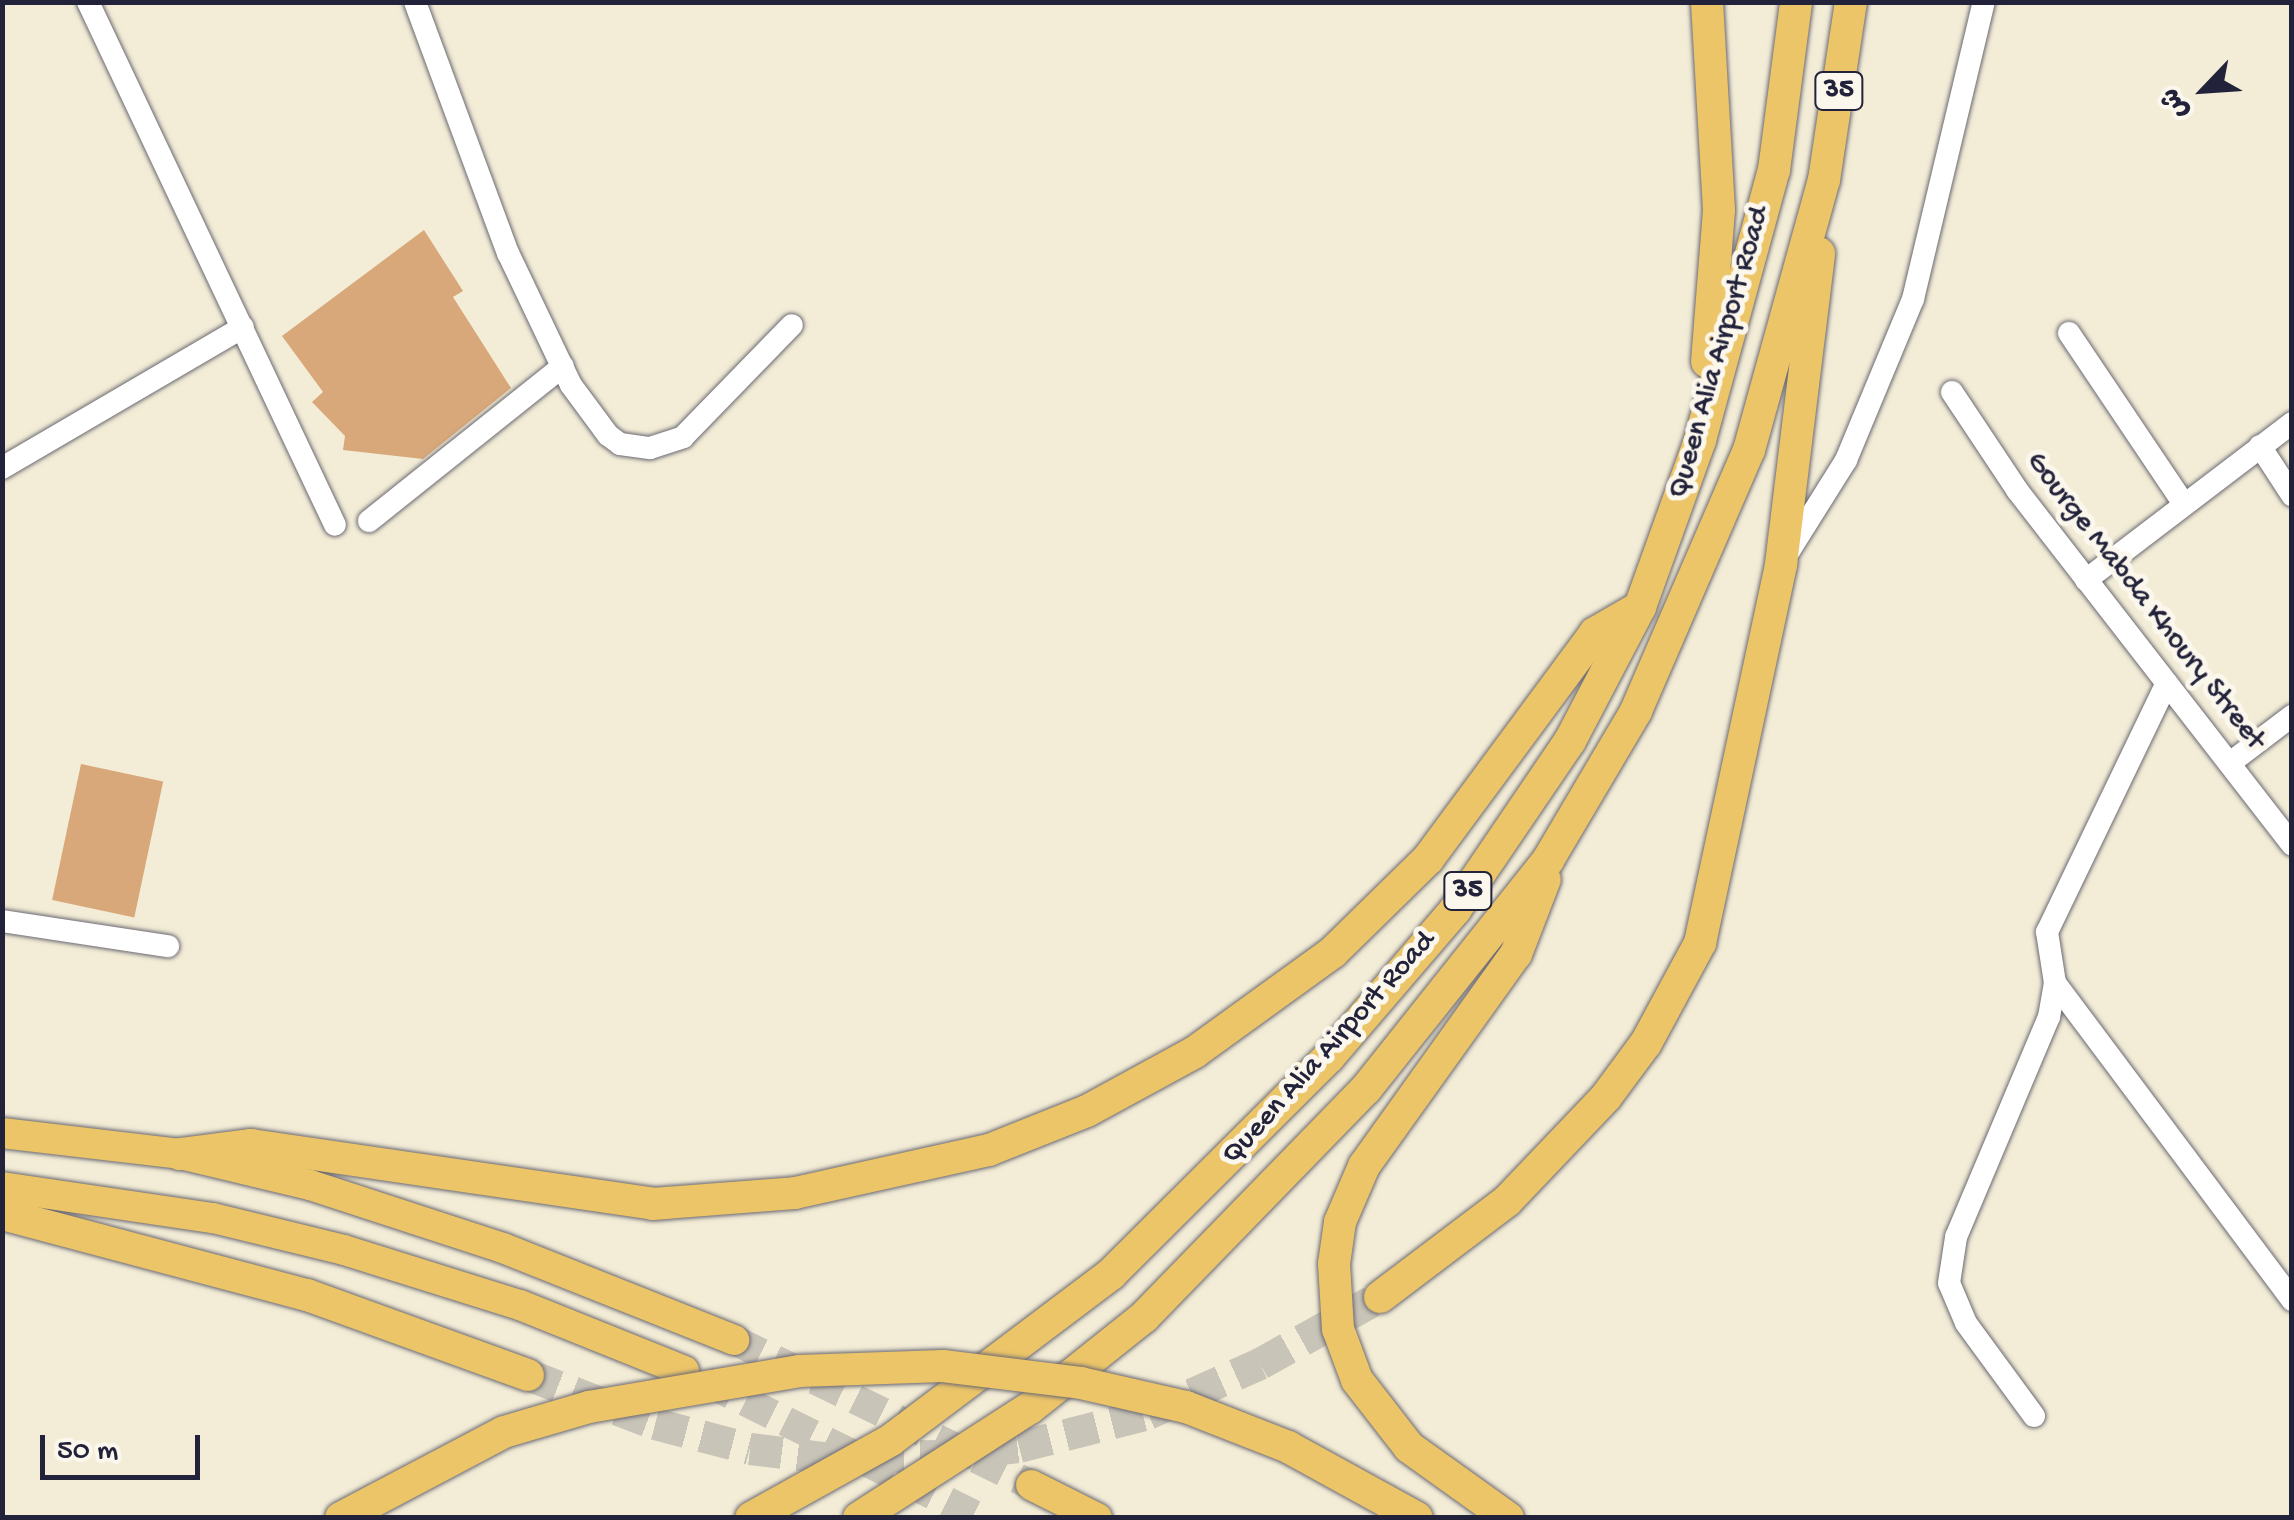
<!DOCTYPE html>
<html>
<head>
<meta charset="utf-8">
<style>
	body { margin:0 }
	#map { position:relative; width:2294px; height:1520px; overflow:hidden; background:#f3edd7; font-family:"Gochi Hand","Playpen Sans Arabic",sans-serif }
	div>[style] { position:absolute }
	.building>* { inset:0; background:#d8a87a; transform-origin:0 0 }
	.major-tunnel>* { height:30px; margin-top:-15px; transform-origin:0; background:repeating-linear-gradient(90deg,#c9c4b8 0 30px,transparent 0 45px) }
	.highway-tunnel>* { height:32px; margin-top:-16px; transform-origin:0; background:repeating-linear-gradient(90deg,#c9c4b8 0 32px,transparent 0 48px) }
	.roads { filter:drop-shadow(0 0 2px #6b6972) drop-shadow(0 0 2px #6b6972) }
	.minor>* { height:22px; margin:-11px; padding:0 11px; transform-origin:11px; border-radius:11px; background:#fff }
	.major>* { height:30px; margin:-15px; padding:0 15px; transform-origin:15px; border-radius:15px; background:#ecc569 }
	.highway>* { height:32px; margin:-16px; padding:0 16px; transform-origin:16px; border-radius:16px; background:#ecc569 }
	.bridges { filter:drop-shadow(0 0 2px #6b6972) drop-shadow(0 0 2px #6b6972) }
	.highway-bridge>* { height:32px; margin:-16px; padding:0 16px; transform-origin:16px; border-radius:16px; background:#ecc569 }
	span { translate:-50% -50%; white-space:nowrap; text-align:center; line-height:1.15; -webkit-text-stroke:10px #fbf7ec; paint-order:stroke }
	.shield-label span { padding:2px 8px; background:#fbf7ec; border:2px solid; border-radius:8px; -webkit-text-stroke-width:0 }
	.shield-label { font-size:28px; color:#22223b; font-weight:700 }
	.street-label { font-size:30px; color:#22223b }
	.frame { position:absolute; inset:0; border:5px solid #22223b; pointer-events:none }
	.north { position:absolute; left:2154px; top:40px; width:100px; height:100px; -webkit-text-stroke:8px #fbf7ec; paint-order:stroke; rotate:245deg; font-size:28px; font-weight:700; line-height:40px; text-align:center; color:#22223b }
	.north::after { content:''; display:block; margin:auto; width:35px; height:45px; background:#22223b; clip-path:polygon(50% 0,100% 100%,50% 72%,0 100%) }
	.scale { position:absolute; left:40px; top:1435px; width:160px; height:45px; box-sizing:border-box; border:5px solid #22223b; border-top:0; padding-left:12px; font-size:30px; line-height:35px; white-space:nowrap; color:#22223b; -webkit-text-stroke:8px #fbf7ec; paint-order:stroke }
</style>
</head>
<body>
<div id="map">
	<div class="building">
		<i style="clip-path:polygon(424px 230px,463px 291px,453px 297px,511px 388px,423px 459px,343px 450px,345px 436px,312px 402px,323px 392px,282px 336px)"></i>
		<i style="left:81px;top:764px;width:84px;height:139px;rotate:12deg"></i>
	</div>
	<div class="major-tunnel">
		<i style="left:734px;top:1340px;width:331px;rotate:26deg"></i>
		<i style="left:705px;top:1381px;width:307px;rotate:26.5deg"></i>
	</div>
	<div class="highway-tunnel">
		<i style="left:528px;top:1375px;width:136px;rotate:21.1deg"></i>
		<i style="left:655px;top:1424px;width:98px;rotate:14.7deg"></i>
		<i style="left:750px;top:1449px;width:75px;rotate:6.9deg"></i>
		<i style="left:824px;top:1458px;width:114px;rotate:-1deg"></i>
		<i style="left:938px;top:1456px;width:81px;rotate:-6.3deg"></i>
		<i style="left:1019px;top:1447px;width:133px;rotate:-14.3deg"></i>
		<i style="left:1148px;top:1414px;width:123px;rotate:-24.1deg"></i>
		<i style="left:1260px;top:1364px;width:137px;rotate:-29.2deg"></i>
	</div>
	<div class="roads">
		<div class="minor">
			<i style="left:88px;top:2px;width:578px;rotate:64.72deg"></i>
			<i style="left:415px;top:2px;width:268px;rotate:69.7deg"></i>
			<i style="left:508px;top:253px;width:146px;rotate:64.5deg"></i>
			<i style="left:571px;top:385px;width:62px;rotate:53.5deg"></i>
			<i style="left:608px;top:435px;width:15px;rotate:37deg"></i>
			<i style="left:620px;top:444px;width:30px;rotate:8deg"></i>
			<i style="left:650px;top:448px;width:35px;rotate:-18deg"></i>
			<i style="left:683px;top:437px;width:156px;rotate:-45.8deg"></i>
			<i style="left:2069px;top:333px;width:206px;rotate:56.1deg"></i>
			<i style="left:1952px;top:392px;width:118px;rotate:56.4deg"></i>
			<i style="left:2017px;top:490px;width:449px;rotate:52.2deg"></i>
			<i style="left:2260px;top:446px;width:59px;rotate:56.9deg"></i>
			<i style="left:2px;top:468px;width:279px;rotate:-30.3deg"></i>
			<i style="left:369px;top:521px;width:248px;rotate:-38.6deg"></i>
			<i style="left:1784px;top:559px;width:117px;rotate:-57.9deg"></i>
			<i style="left:1846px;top:460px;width:174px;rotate:-67.4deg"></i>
			<i style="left:1913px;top:299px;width:305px;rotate:-76.6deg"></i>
			<i style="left:2086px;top:580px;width:259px;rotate:-37.3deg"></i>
			<i style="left:2230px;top:763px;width:78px;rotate:-37.2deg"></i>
			<i style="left:2px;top:921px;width:168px;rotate:8.6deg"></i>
			<i style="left:2055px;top:983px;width:396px;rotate:53.2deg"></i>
			<i style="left:2034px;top:1416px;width:115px;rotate:-126.2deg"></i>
			<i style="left:1966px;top:1323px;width:43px;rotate:-113deg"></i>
			<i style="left:1949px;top:1283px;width:47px;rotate:-81.3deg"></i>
			<i style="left:1956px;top:1237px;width:239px;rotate:-67.1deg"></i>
			<i style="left:2049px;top:1017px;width:35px;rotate:-80deg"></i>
			<i style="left:2055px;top:983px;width:52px;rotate:-98.9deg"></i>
			<i style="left:2047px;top:932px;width:276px;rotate:-64.3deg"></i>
		</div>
		<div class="major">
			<i style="left:2px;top:1133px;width:179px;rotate:6.7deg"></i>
			<i style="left:180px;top:1154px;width:134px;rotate:13.4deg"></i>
			<i style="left:310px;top:1185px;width:203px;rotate:18.1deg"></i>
			<i style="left:503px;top:1248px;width:249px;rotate:21.7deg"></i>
			<i style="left:2px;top:1187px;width:213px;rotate:8.4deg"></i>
			<i style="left:213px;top:1218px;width:135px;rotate:13.7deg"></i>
			<i style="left:344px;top:1250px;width:184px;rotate:17.4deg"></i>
			<i style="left:520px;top:1305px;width:177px;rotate:21.9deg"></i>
			<i style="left:1031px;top:1485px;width:74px;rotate:26.6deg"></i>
		</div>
		<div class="highway">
			<i style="left:1707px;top:2px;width:208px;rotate:86.7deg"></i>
			<i style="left:1719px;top:210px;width:152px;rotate:94.5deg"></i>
			<i style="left:180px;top:1154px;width:72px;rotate:-7.2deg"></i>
			<i style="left:251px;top:1145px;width:406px;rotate:8.3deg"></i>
			<i style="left:653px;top:1204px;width:142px;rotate:-4.4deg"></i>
			<i style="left:795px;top:1193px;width:199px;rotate:-12.5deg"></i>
			<i style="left:989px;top:1150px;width:105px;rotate:-21.7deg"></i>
			<i style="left:1087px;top:1111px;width:123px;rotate:-28.6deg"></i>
			<i style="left:1195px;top:1052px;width:170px;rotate:-35.9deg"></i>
			<i style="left:1333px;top:952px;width:133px;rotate:-44.4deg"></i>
			<i style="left:1428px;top:859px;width:281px;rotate:-53.5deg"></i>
			<i style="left:1595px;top:633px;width:52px;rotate:-30deg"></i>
			<i style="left:2px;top:1214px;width:316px;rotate:14.9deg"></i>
			<i style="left:307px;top:1295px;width:235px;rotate:19.9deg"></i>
			<i style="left:1380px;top:1297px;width:159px;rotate:-37.1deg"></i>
			<i style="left:1507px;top:1201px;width:144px;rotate:-46.4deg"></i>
			<i style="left:1606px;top:1097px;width:67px;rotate:-53.5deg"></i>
			<i style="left:1646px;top:1043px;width:114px;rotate:-61.6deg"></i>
			<i style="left:1700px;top:943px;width:388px;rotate:-77.9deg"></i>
			<i style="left:1781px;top:564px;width:313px;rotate:-83deg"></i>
			<i style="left:751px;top:1518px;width:160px;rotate:-29.1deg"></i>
			<i style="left:891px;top:1440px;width:276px;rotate:-37deg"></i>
			<i style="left:1111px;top:1274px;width:308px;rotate:-44.9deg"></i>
			<i style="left:1329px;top:1057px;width:194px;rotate:-49.4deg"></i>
			<i style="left:1455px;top:910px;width:204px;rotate:-55.8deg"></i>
			<i style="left:1570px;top:741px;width:151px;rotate:-62.4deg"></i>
			<i style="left:1640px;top:607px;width:177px;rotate:-70.2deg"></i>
			<i style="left:1700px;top:440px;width:280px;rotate:-74.7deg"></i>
			<i style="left:1774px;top:170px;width:169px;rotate:-82.5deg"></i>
			<i style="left:859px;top:1518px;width:203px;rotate:-32.8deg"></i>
			<i style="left:1030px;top:1408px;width:146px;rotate:-38.6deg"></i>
			<i style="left:1144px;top:1317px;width:318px;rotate:-45.8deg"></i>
			<i style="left:1366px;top:1089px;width:293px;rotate:-51.5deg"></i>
			<i style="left:1548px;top:860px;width:173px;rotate:-59.4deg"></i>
			<i style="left:1636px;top:711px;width:284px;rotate:-66.6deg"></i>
			<i style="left:1749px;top:450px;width:280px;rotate:-74.5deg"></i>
			<i style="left:1824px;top:180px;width:180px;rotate:-81.4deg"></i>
			<i style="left:1508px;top:1518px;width:122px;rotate:-144.4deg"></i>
			<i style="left:1409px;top:1447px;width:85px;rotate:-127.8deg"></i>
			<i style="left:1357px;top:1380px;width:54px;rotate:-110.4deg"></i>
			<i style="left:1338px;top:1329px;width:65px;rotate:-93.5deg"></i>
			<i style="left:1334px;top:1264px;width:42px;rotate:-81.9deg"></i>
			<i style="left:1340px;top:1222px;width:61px;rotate:-66.8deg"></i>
			<i style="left:1364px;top:1166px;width:261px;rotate:-54.4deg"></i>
			<i style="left:1516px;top:954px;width:80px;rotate:-68.9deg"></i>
		</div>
	</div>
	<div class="bridges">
		<div class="highway-bridge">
			<i style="left:341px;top:1518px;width:184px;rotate:-27.8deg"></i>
			<i style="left:504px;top:1432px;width:89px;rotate:-16.4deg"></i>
			<i style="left:589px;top:1407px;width:213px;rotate:-9.7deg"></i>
			<i style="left:799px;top:1371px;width:144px;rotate:-2deg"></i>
			<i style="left:943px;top:1366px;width:139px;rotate:7deg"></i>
			<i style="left:1081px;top:1383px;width:108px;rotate:12.9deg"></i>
			<i style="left:1186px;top:1407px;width:110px;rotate:21.4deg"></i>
			<i style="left:1288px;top:1447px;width:147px;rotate:28.8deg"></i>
		</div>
	</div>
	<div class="shield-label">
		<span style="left:1839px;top:91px">35</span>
		<span style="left:1468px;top:891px">35</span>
	</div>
	<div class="street-label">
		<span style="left:1721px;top:353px;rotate:-74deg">Queen Alia Airport Road</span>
		<span style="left:2144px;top:602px;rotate:52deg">Gourge Mabda Khoury Street</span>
		<span style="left:1330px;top:1049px;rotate:-48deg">Queen Alia Airport Road</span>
	</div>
	<div class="frame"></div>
	<div class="north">ش</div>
	<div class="scale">50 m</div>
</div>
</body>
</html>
